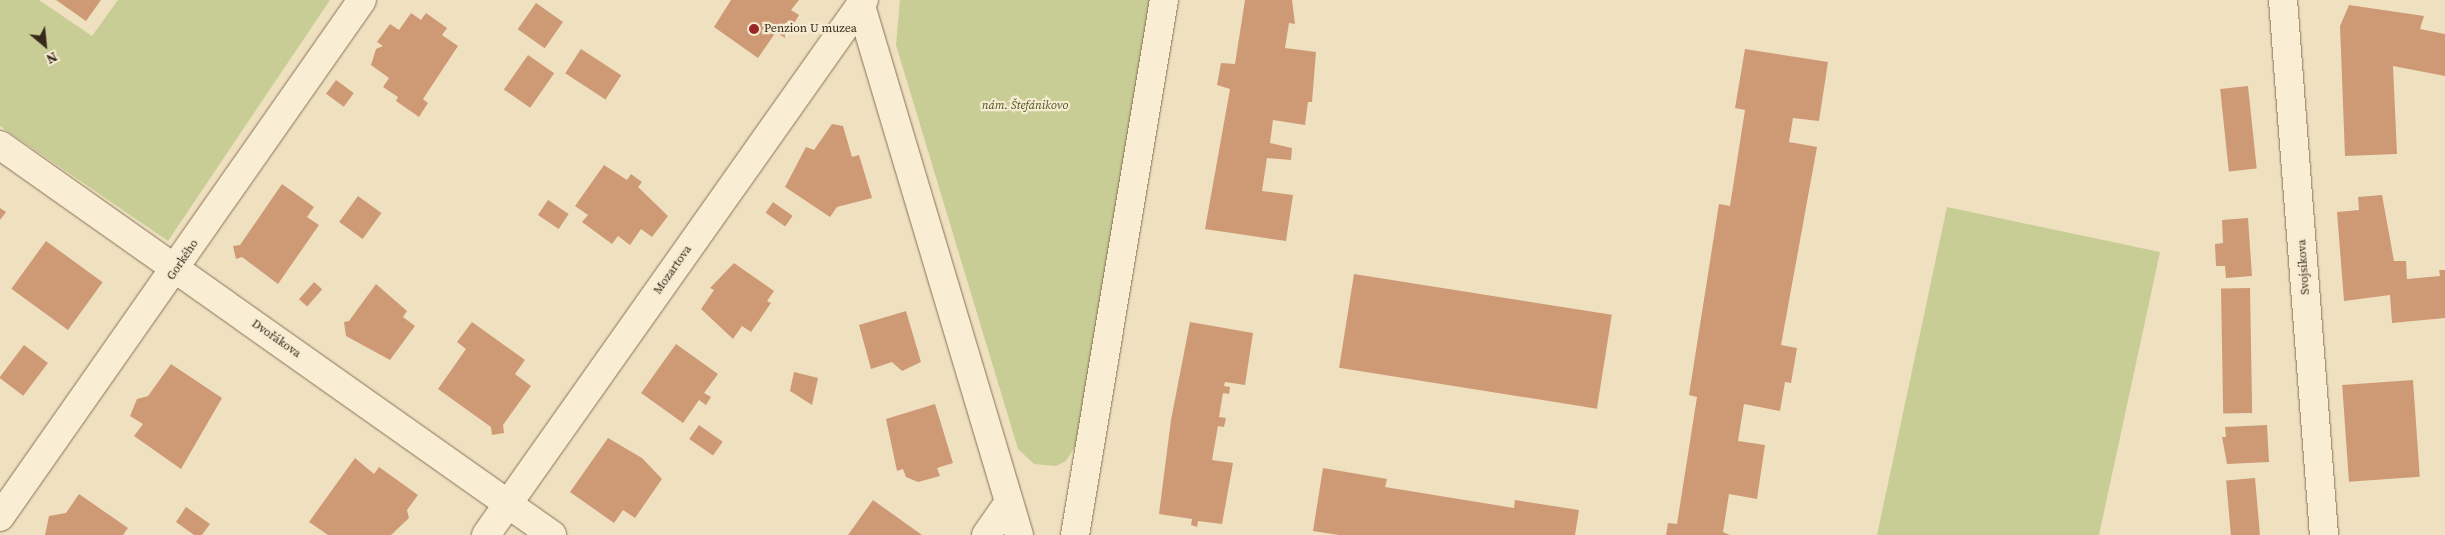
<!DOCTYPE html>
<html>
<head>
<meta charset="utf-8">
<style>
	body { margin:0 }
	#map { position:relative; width:2445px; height:535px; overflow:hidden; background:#efe1c0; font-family:"Source Serif 4",serif }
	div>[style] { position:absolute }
	.green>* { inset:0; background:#c7cd94 }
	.building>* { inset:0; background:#ce9a75; transform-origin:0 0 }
	.roads { filter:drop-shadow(0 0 1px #887158) drop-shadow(0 0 1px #887158) }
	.minor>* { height:28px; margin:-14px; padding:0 14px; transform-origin:14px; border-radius:14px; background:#f9eed3 }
	.dots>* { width:14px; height:14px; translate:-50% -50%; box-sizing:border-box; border:2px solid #f6ebd0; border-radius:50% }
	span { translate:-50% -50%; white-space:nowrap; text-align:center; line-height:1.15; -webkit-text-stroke:4.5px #f6ebd0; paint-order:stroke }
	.poi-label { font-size:12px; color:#37291c }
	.left { translate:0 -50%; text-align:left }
	.park-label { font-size:12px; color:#485423; font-style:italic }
	.street-label { font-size:12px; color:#37291c }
	.north { position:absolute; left:20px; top:20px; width:50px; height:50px; -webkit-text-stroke:4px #f6ebd0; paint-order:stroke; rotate:152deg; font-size:14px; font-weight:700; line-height:20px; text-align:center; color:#37291c }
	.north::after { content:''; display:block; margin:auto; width:18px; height:22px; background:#37291c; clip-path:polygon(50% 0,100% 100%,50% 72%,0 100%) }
</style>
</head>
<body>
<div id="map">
	<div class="green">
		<i style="clip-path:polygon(0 0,39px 0,92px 36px,118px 0,330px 0,168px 241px,0 126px)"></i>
		<i style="clip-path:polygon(900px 0,1150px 0,1078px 442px,1066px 461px,1056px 466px,1034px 464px,1018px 449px,896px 45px)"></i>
		<i style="clip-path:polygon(1947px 207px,2160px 252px,2099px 535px,1877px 535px)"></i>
	</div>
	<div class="building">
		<i style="clip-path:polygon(56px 0,101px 0,86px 21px)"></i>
		<i style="clip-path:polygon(731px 0,799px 0,791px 10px,799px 15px,785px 38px,776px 32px,758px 58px,714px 27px)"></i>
		<i style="clip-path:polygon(1245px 0,1292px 0,1295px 24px,1289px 23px,1285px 48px,1316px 52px,1312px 102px,1308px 102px,1305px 125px,1273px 120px,1270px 143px,1292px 148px,1291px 160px,1267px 158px,1262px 191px,1293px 195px,1286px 241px,1205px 229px,1230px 89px,1217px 85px,1221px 63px,1235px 64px)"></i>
		<i style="left:536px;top:3px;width:33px;height:32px;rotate:35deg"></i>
		<i style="clip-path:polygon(2349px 5px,2424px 16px,2420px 29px,2445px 34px,2445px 76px,2393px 66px,2397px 154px,2345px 156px,2340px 26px)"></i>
		<i style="clip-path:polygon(411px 13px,421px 20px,426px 13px,447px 28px,442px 35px,458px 46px,423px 99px,428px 103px,419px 117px,396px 101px,398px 97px,383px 87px,389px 78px,371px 65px,376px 49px,383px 46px,377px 42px,390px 24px,399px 30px)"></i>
		<i style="left:581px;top:49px;width:48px;height:29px;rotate:33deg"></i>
		<i style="clip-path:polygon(1745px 49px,1828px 62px,1819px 121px,1793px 118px,1789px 142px,1817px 147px,1781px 345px,1797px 348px,1791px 383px,1785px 382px,1780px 411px,1744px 404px,1738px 441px,1765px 445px,1757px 499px,1729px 494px,1723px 532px,1730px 535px,1666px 535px,1668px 523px,1677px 524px,1697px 397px,1689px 395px,1719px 204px,1730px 206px,1745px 110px,1735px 108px)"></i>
		<i style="left:528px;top:55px;width:32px;height:42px;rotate:35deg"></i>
		<i style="left:336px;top:80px;width:22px;height:17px;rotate:36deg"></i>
		<i style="left:2248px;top:86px;width:83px;height:28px;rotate:84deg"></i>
		<i style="clip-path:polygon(832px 124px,843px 126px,852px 157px,859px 155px,872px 198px,837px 207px,830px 217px,785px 187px,806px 147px,814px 150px)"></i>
		<i style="clip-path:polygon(604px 165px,627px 180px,631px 174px,642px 182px,638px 187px,668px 216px,652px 237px,641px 229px,630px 245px,618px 236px,612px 244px,582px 222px,588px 215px,575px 206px)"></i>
		<i style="clip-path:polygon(282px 184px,314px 207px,307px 217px,319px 225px,278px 284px,242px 257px,236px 259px,233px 246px,240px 245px)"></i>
		<i style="clip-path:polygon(2382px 195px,2394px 261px,2406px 261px,2407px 279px,2440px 276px,2439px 270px,2445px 270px,2445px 318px,2392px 323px,2390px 295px,2344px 301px,2337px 212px,2359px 210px,2358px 197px)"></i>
		<i style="left:358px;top:196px;width:29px;height:32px;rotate:36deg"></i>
		<i style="left:548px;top:200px;width:25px;height:18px;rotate:34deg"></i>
		<i style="left:773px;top:202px;width:24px;height:13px;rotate:35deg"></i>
		<i style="clip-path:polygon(0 208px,6px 212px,0 220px)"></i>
		<i style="clip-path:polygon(2248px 218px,2252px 276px,2226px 278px,2225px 266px,2216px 266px,2215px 244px,2223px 243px,2222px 220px)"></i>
		<i style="left:46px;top:241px;width:70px;height:59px;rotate:36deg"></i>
		<i style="clip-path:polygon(734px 263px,774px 291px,767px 301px,771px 303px,751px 332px,742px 326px,733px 339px,701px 309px,714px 290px,710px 288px)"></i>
		<i style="left:1354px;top:274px;width:261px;height:95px;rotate:9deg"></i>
		<i style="left:314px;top:282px;width:11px;height:23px;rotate:41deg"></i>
		<i style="clip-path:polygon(376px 284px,407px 311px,403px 317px,415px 326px,390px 360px,346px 336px,344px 322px,349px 321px)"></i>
		<i style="left:2250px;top:288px;width:125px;height:29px;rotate:89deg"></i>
		<i style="clip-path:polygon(906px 311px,921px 362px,902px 371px,892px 362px,871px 369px,859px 325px)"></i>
		<i style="clip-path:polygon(472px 322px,525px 360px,515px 374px,531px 386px,503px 425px,504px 433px,492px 435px,491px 427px,438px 389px,466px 349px,457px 342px)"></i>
		<i style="clip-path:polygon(1190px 322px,1253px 333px,1245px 385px,1225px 382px,1224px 386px,1230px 387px,1229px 394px,1223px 393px,1219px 417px,1226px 418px,1224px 427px,1218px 426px,1212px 460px,1233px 463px,1222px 524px,1198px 521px,1197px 527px,1191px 525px,1192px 519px,1159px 514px,1171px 420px)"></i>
		<i style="clip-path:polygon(676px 344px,718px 374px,704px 393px,711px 397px,706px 405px,699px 400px,683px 423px,641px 393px)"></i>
		<i style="left:24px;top:345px;width:30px;height:41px;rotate:37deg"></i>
		<i style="clip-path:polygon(171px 364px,222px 398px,181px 469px,134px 436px,143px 424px,130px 416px,137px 399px,148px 396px)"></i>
		<i style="clip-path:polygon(794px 372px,818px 378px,812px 405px,790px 391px)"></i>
		<i style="left:2413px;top:380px;width:97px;height:71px;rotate:86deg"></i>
		<i style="clip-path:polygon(935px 404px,953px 463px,937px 468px,940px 476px,918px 482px,906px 477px,903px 469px,897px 471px,886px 419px)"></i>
		<i style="left:699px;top:425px;width:29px;height:17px;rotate:35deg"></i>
		<i style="clip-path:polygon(2267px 425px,2269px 462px,2227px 464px,2222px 437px,2226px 437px,2225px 427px)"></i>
		<i style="clip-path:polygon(608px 438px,642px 458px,662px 479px,635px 518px,623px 510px,614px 523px,570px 492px)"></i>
		<i style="clip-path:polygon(355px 458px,374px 474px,379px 467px,418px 495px,407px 510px,409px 518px,391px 535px,328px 535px,309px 522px)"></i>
		<i style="clip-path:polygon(1323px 468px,1387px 479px,1385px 487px,1514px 508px,1515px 500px,1579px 510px,1575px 535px,1339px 535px,1313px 531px)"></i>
		<i style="left:2255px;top:478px;width:57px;height:29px;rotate:85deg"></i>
		<i style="clip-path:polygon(79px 494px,128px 528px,123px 535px,45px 535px,49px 516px,66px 513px)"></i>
		<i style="clip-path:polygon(873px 500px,922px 535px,848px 535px)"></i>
		<i style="clip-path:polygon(186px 507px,210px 524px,202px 535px,194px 535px,176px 522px)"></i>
	</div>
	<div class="roads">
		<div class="minor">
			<i style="left:2283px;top:0;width:537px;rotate:85.62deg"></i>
			<i style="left:861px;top:6px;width:552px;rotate:73.37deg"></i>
			<i style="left:0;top:145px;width:676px;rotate:35.24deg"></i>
			<i style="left:0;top:517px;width:631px;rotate:-55deg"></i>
			<i style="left:486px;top:535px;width:655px;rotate:-54.76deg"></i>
			<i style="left:986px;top:535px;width:37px;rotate:-55deg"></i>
			<i style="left:1075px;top:535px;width:542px;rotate:-80.56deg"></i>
		</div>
	</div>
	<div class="dots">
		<i style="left:754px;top:29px;background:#992628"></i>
	</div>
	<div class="poi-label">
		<span class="left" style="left:764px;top:29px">Penzion U muzea</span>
	</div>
	<div class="park-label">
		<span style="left:1025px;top:106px">nám. Štefánikovo</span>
	</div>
	<div class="street-label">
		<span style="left:183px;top:260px;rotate:-56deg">Gorkého</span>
		<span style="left:2304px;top:267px;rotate:-94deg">Svojsíkova</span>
		<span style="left:673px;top:270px;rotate:-55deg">Mozartova</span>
		<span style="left:276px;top:339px;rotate:35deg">Dvořákova</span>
	</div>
	<div class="north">N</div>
</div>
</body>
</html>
